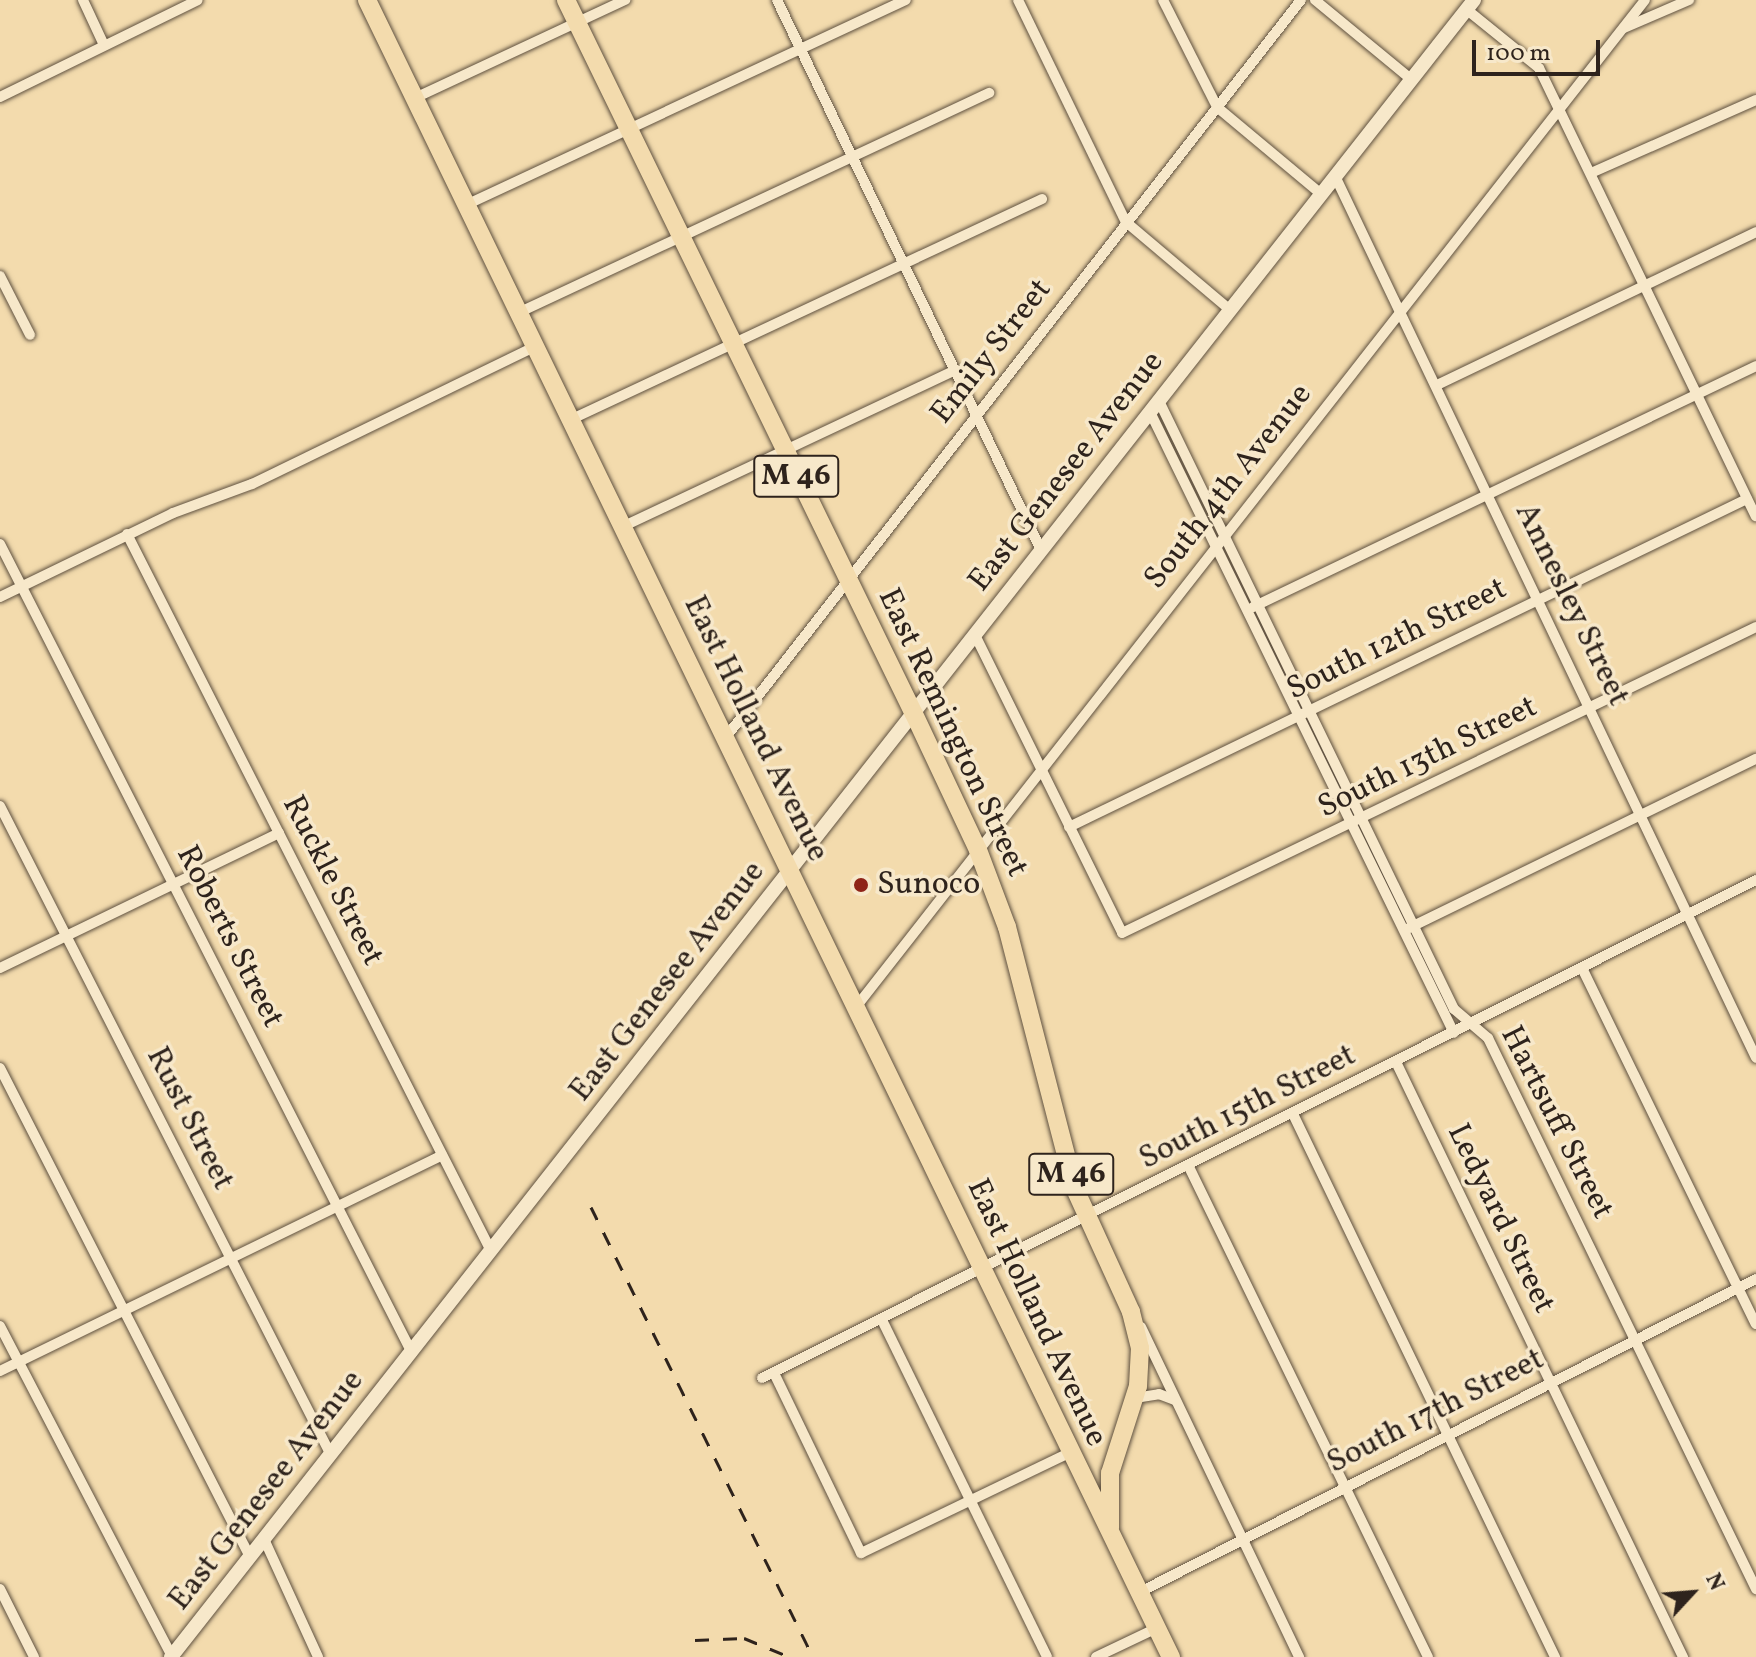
<!DOCTYPE html>
<html>
<head>
<meta charset="utf-8">
<style>
	body { margin:0 }
	#map { position:relative; width:1756px; height:1657px; overflow:hidden; background:#f3dbad; font-family:Vollkorn,serif }
	div>[style] { position:absolute }
	.roads { filter:drop-shadow(0 0 2px #5f5140) drop-shadow(0 0 2px #5f5140) }
	.street>* { height:10px; margin:-5px; padding:0 5px; transform-origin:5px; border-radius:5px; background:#f7e8ca }
	.secondary>* { height:14px; margin:-7px; padding:0 7px; transform-origin:7px; border-radius:7px; background:#f7e8ca }
	.highway>* { height:18px; margin:-9px; padding:0 9px; transform-origin:9px; border-radius:9px; background:#f3dbad }
	.rail>* { height:3px; margin-top:-1.5px; transform-origin:0; background:repeating-linear-gradient(90deg,#2e231c 0 14px,transparent 0 28px) }
	.dots>* { width:22px; height:22px; translate:-50% -50%; box-sizing:border-box; border:4px solid #f7e8ca; border-radius:50% }
	span { translate:-50% -50%; white-space:nowrap; text-align:center; line-height:1.15; -webkit-text-stroke:7px #f7e8ca; paint-order:stroke }
	.shield-label span { padding:2px 6px; background:#f7e8ca; border:2px solid; border-radius:6px; -webkit-text-stroke-width:0 }
	.shield-label { font-size:30px; color:#2e231c; font-weight:700 }
	.street-label { font-size:32px; color:#2e231c }
	.poi-label { font-size:32px; color:#2e231c }
	.left { translate:0 -50%; text-align:left }
	.north { position:absolute; left:1652px; top:1553px; width:80px; height:80px; -webkit-text-stroke:6px #f7e8ca; paint-order:stroke; rotate:64deg; font-size:22px; font-weight:700; line-height:32px; text-align:center; color:#2e231c }
	.north::after { content:''; display:block; margin:auto; width:28px; height:36px; background:#2e231c; clip-path:polygon(50% 0,100% 100%,50% 72%,0 100%) }
	.scale { position:absolute; left:1472px; top:40px; width:128px; height:36px; box-sizing:border-box; border:4px solid #2e231c; border-top:0; padding-left:10px; font-size:24px; line-height:28px; white-space:nowrap; color:#2e231c; -webkit-text-stroke:6px #f7e8ca; paint-order:stroke }
</style>
</head>
<body>
<div id="map">
	<div class="roads">
		<div class="street">
			<i style="left:83px;top:0;width:50px;rotate:65deg"></i>
			<i style="left:777px;top:0;width:610px;rotate:64.36deg"></i>
			<i style="left:1018px;top:0;width:247px;rotate:64.1deg"></i>
			<i style="left:1126px;top:222px;width:136px;rotate:40.2deg"></i>
			<i style="left:1163px;top:0;width:120px;rotate:63.2deg"></i>
			<i style="left:1217px;top:107px;width:136px;rotate:39.9deg"></i>
			<i style="left:1315px;top:0;width:124px;rotate:39.5deg"></i>
			<i style="left:1466px;top:9px;width:94px;rotate:38.9deg"></i>
			<i style="left:1539px;top:68px;width:498px;rotate:64.2deg"></i>
			<i style="left:1624px;top:28px;width:71px;rotate:-23.3deg"></i>
			<i style="left:0;top:97px;width:220px;rotate:-26.1deg"></i>
			<i style="left:417px;top:97px;width:230px;rotate:-25deg"></i>
			<i style="left:1591px;top:173px;width:180px;rotate:-23.9deg"></i>
			<i style="left:1335px;top:176px;width:977px;rotate:64.48deg"></i>
			<i style="left:468px;top:204px;width:483px;rotate:-25deg"></i>
			<i style="left:0;top:276px;width:66px;rotate:63deg"></i>
			<i style="left:520px;top:312px;width:518px;rotate:-25.03deg"></i>
			<i style="left:1437px;top:385px;width:354px;rotate:-25.6deg"></i>
			<i style="left:1159px;top:401px;width:676px;rotate:64.12deg"></i>
			<i style="left:1454px;top:1009px;width:45px;rotate:40.5deg"></i>
			<i style="left:1488px;top:1038px;width:613px;rotate:64.06deg"></i>
			<i style="left:1150px;top:412px;width:691px;rotate:63.92deg"></i>
			<i style="left:572px;top:419px;width:519px;rotate:-25.08deg"></i>
			<i style="left:624px;top:526px;width:367px;rotate:-25.2deg"></i>
			<i style="left:127px;top:534px;width:804px;rotate:63.08deg"></i>
			<i style="left:0;top:544px;width:908px;rotate:63.01deg"></i>
			<i style="left:0;top:597px;width:192px;rotate:-25.9deg"></i>
			<i style="left:173px;top:513px;width:84px;rotate:-20.2deg"></i>
			<i style="left:252px;top:484px;width:316px;rotate:-25.9deg"></i>
			<i style="left:1253px;top:607px;width:558px;rotate:-25.6deg"></i>
			<i style="left:975px;top:635px;width:332px;rotate:63.7deg"></i>
			<i style="left:1122px;top:933px;width:704px;rotate:-25.76deg"></i>
			<i style="left:726px;top:737px;width:935px;rotate:-52.04deg"></i>
			<i style="left:0;top:806px;width:729px;rotate:62.98deg"></i>
			<i style="left:1069px;top:827px;width:753px;rotate:-25.82deg"></i>
			<i style="left:1409px;top:928px;width:386px;rotate:-26deg"></i>
			<i style="left:0;top:968px;width:310px;rotate:-25.8deg"></i>
			<i style="left:1582px;top:968px;width:396px;rotate:64deg"></i>
			<i style="left:856px;top:1007px;width:1279px;rotate:-51.92deg"></i>
			<i style="left:1396px;top:1062px;width:661px;rotate:64.25deg"></i>
			<i style="left:0;top:1068px;width:549px;rotate:62.92deg"></i>
			<i style="left:1293px;top:1114px;width:603px;rotate:64.24deg"></i>
			<i style="left:1189px;top:1167px;width:545px;rotate:64deg"></i>
			<i style="left:882px;top:1320px;width:375px;rotate:63.9deg"></i>
			<i style="left:0;top:1326px;width:372px;rotate:62.5deg"></i>
			<i style="left:1141px;top:1327px;width:366px;rotate:64.4deg"></i>
			<i style="left:0;top:1371px;width:492px;rotate:-26deg"></i>
			<i style="left:774px;top:1373px;width:200px;rotate:64.2deg"></i>
			<i style="left:861px;top:1553px;width:231px;rotate:-25.7deg"></i>
			<i style="left:762px;top:1378px;width:1112px;rotate:-26.61deg"></i>
			<i style="left:1135px;top:1398px;width:24px;rotate:-9deg"></i>
			<i style="left:1159px;top:1394px;width:17px;rotate:21deg"></i>
			<i style="left:264px;top:1539px;width:130px;rotate:65.4deg"></i>
			<i style="left:0;top:1589px;width:76px;rotate:63.4deg"></i>
			<i style="left:1140px;top:1592px;width:691px;rotate:-26.94deg"></i>
			<i style="left:1096px;top:1657px;width:68px;rotate:-25.4deg"></i>
		</div>
		<div class="secondary">
			<i style="left:171px;top:1657px;width:2108px;rotate:-51.82deg"></i>
		</div>
		<div class="highway">
			<i style="left:367px;top:0;width:1842px;rotate:64.12deg"></i>
			<i style="left:566px;top:0;width:794px;rotate:64.02deg"></i>
			<i style="left:914px;top:714px;width:150px;rotate:64.8deg"></i>
			<i style="left:978px;top:850px;width:82px;rotate:69.4deg"></i>
			<i style="left:1007px;top:927px;width:271px;rotate:75.5deg"></i>
			<i style="left:1075px;top:1189px;width:135px;rotate:65.5deg"></i>
			<i style="left:1131px;top:1312px;width:37px;rotate:76deg"></i>
			<i style="left:1140px;top:1348px;width:38px;rotate:93deg"></i>
			<i style="left:1138px;top:1386px;width:91px;rotate:107.8deg"></i>
			<i style="left:1110px;top:1473px;width:55px;rotate:90deg"></i>
		</div>
	</div>
	<div class="rail">
		<i style="left:591px;top:1207px;width:502px;rotate:63.74deg"></i>
		<i style="left:695px;top:1640px;width:49px;rotate:-2.3deg"></i>
		<i style="left:744px;top:1638px;width:50px;rotate:22.4deg"></i>
	</div>
	<div class="dots">
		<i style="left:861px;top:885px;background:#8f2418"></i>
	</div>
	<div class="shield-label">
		<span style="left:796px;top:476px">M 46</span>
		<span style="left:1071px;top:1174px">M 46</span>
	</div>
	<div class="street-label">
		<span style="left:992px;top:352px;rotate:-52deg">Emily Street</span>
		<span style="left:1067px;top:472px;rotate:-52deg">East Genesee Avenue</span>
		<span style="left:1229px;top:487px;rotate:-52deg">South 4th Avenue</span>
		<span style="left:1571px;top:605px;rotate:64deg">Annesley Street</span>
		<span style="left:1397px;top:640px;rotate:-26deg">South 12th Street</span>
		<span style="left:755px;top:729px;rotate:64deg">East Holland Avenue</span>
		<span style="left:952px;top:733px;rotate:65deg">East Remington Street</span>
		<span style="left:1428px;top:758px;rotate:-26deg">South 13th Street</span>
		<span style="left:332px;top:881px;rotate:63deg">Ruckle Street</span>
		<span style="left:229px;top:937px;rotate:63deg">Roberts Street</span>
		<span style="left:668px;top:982px;rotate:-52deg">East Genesee Avenue</span>
		<span style="left:1248px;top:1108px;rotate:-27deg">South 15th Street</span>
		<span style="left:189px;top:1119px;rotate:63deg">Rust Street</span>
		<span style="left:1556px;top:1123px;rotate:63deg">Hartsuff Street</span>
		<span style="left:1500px;top:1219px;rotate:64deg">Ledyard Street</span>
		<span style="left:1036px;top:1313px;rotate:65deg">East Holland Avenue</span>
		<span style="left:1436px;top:1412px;rotate:-27deg">South 17th Street</span>
		<span style="left:267px;top:1491px;rotate:-52deg">East Genesee Avenue</span>
	</div>
	<div class="poi-label">
		<span class="left" style="left:877px;top:885px">Sunoco</span>
	</div>
	<div class="north">N</div>
	<div class="scale">100 m</div>
</div>
</body>
</html>
